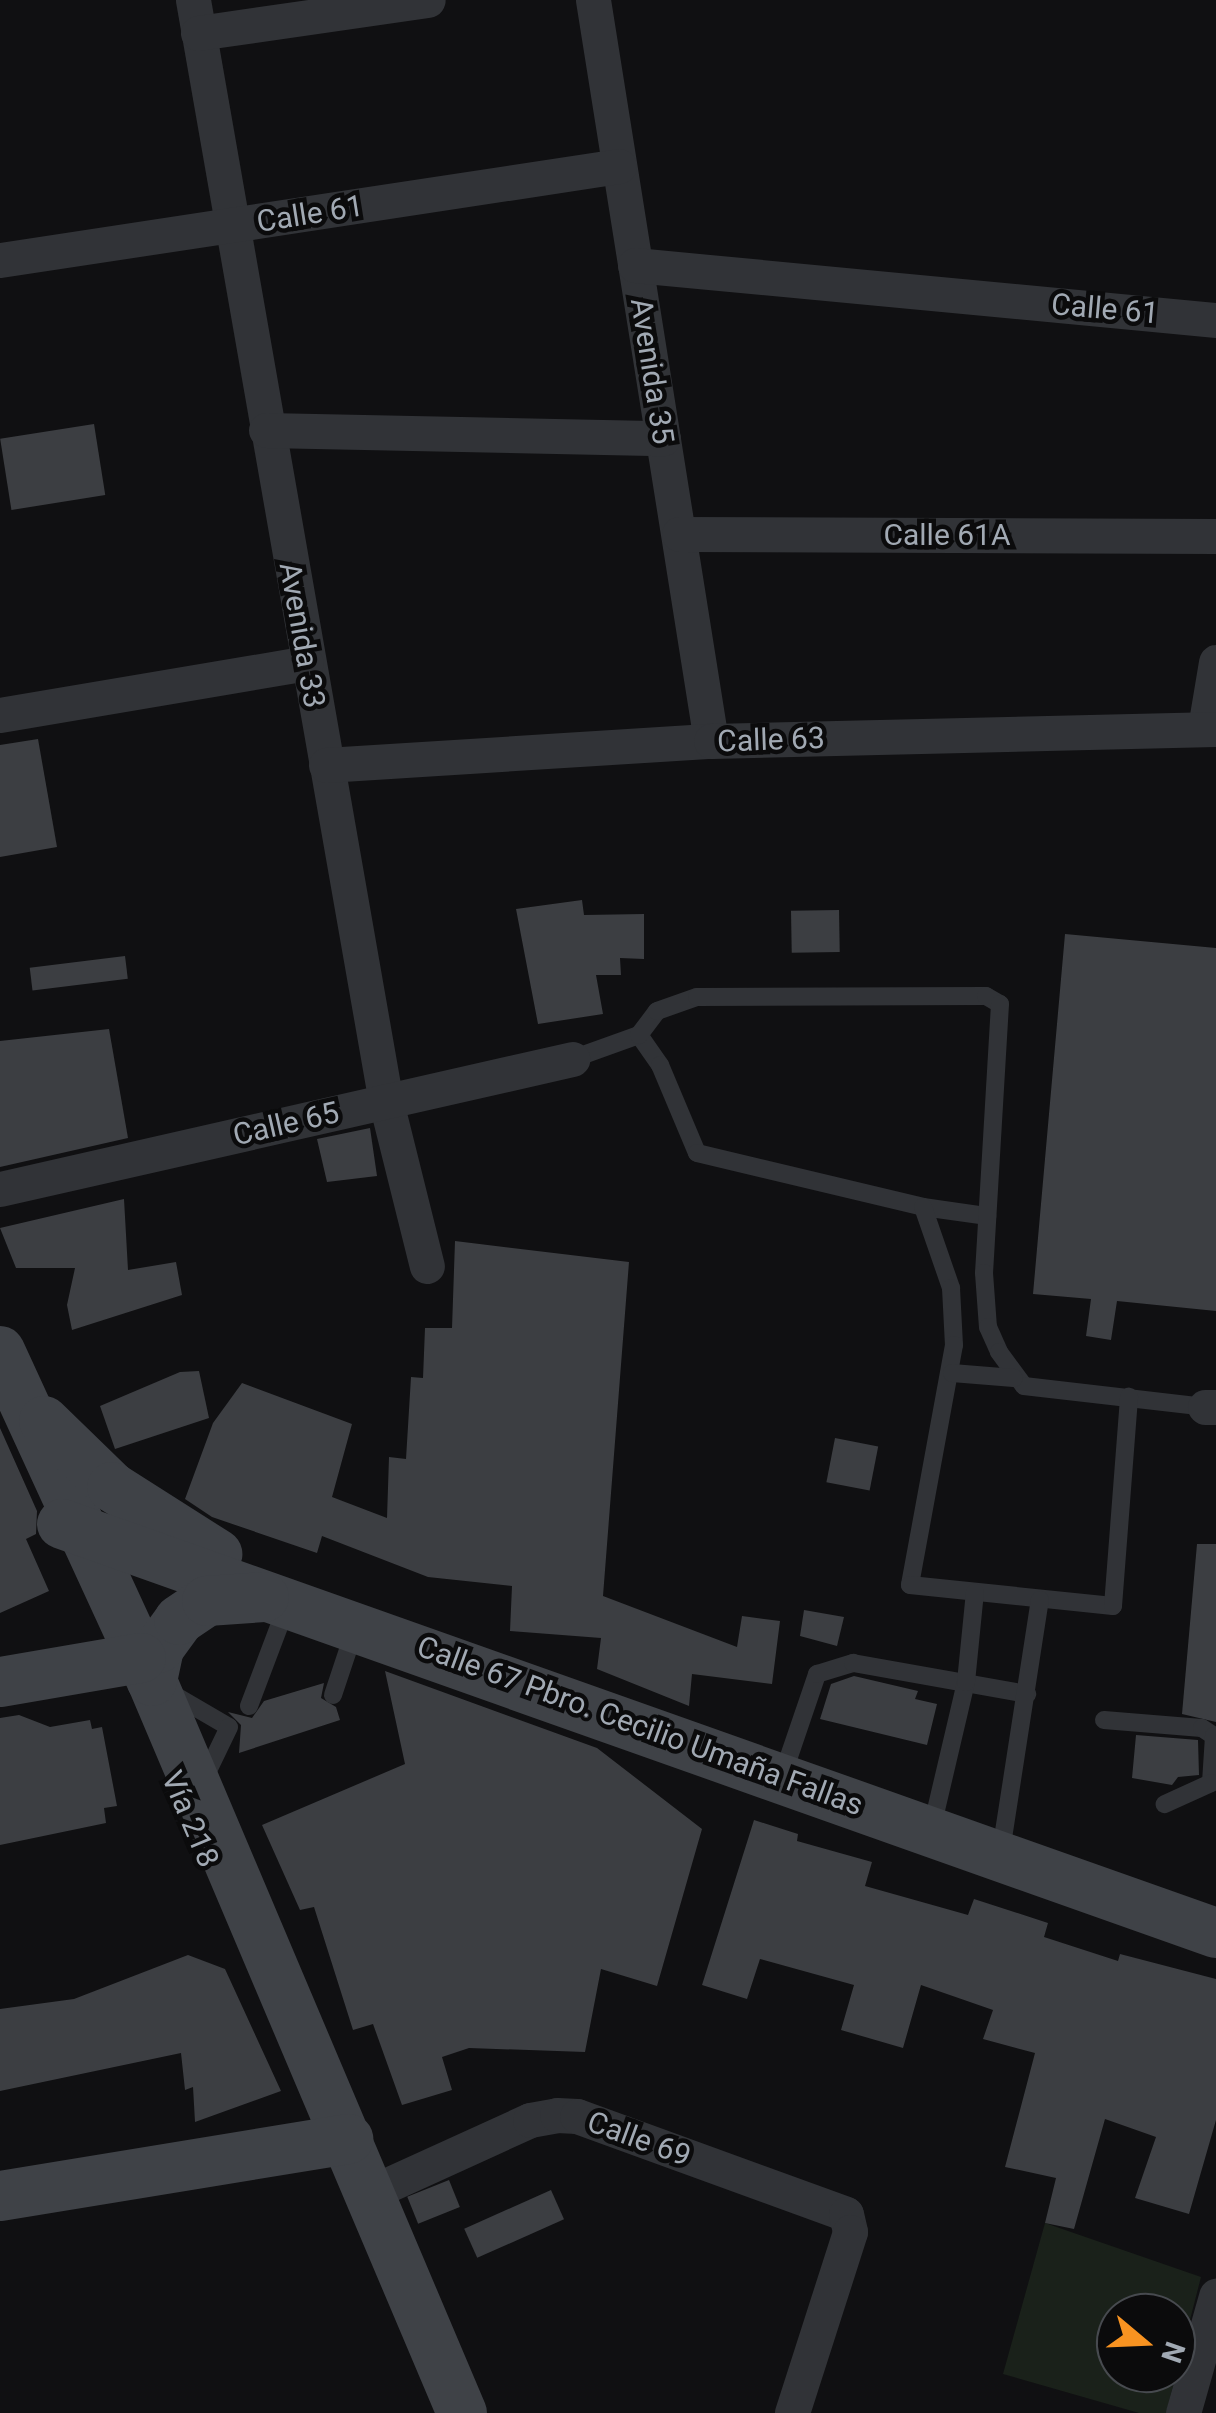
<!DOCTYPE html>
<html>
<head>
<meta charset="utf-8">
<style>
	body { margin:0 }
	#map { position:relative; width:1216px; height:2413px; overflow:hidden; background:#101012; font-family:Roboto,sans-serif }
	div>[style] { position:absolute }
	.green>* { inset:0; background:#1a211a }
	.building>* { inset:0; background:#3c3e42; transform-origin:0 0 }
	.lane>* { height:18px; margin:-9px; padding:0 9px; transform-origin:9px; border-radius:9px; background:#313337 }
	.street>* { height:35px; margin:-17.5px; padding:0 17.5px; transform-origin:17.5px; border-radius:17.5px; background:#313337 }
	.secondary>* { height:50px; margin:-25px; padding:0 25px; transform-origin:25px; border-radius:25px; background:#3f4247 }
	span { translate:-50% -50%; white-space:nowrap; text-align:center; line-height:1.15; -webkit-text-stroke:9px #0b0b0c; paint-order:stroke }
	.street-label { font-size:30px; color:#a1a9b3 }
	.north { position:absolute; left:1096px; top:2293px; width:100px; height:100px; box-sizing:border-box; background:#0b0b0c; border:2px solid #474a4f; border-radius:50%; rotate:109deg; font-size:28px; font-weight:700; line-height:40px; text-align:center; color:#a1a9b3 }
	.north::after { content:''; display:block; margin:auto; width:35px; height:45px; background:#f89321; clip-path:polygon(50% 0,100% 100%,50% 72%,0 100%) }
</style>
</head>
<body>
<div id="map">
	<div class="green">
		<i style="clip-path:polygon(evenodd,1045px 2223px,1201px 2277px,1166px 2413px,1139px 2413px,1003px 2374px,1045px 2223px,1116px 2313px,1176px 2313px,1176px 2373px,1116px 2373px,1116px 2313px)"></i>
	</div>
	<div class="building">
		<i style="left:94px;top:424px;width:72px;height:95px;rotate:81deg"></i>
		<i style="clip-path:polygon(38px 739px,57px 847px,0 857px,0 745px)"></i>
		<i style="clip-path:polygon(582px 900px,584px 915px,644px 914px,644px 959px,620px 958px,621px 975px,596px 975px,603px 1014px,538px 1024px,516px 909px)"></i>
		<i style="left:839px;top:910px;width:42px;height:48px;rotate:89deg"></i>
		<i style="clip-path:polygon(1065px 934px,1216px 948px,1216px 1311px,1117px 1301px,1111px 1340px,1086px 1336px,1091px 1299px,1033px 1294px)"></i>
		<i style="left:125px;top:956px;width:23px;height:96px;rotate:83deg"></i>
		<i style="clip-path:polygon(109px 1029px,128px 1138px,0 1167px,0 1041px)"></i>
		<i style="clip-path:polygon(370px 1128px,377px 1176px,327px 1182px,317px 1139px)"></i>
		<i style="clip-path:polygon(124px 1199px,128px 1270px,176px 1262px,182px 1295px,72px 1330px,67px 1305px,75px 1268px,16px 1268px,0 1228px)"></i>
		<i style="clip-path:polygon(455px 1241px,629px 1262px,603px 1596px,737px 1647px,742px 1616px,780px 1621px,772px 1684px,692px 1674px,689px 1706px,597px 1669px,601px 1638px,510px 1631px,512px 1586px,428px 1577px,322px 1536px,317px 1553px,212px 1517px,185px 1499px,213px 1423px,242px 1383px,352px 1424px,332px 1497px,387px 1518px,389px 1457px,406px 1459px,411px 1377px,423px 1378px,425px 1328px,452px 1328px)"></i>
		<i style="clip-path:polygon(199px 1371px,209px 1418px,115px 1449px,100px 1406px,180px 1372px)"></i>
		<i style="clip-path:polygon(0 1428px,37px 1511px,36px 1534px,26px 1539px,49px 1591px,0 1613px)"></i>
		<i style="left:835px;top:1438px;width:44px;height:45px;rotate:11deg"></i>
		<i style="clip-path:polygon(1197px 1544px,1216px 1544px,1216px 1722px,1182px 1714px)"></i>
		<i style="clip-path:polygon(804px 1610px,844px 1617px,837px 1646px,800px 1636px)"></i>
		<i style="clip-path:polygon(385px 1671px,597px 1748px,702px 1829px,657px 1986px,601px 1969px,585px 2052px,469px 2048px,442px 2057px,452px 2090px,402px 2105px,373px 2024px,353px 2030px,314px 1907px,300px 1910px,262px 1825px,405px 1764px)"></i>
		<i style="clip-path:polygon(854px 1676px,918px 1691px,915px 1699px,937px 1704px,927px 1745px,820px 1719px,831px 1684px)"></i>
		<i style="clip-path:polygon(324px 1683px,321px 1698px,336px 1707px,340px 1720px,239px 1753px,241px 1725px,228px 1712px,252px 1718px,264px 1701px)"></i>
		<i style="clip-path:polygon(19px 1715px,50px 1727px,90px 1720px,92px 1729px,102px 1727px,117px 1806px,104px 1808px,106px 1823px,0 1845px,0 1718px)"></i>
		<i style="clip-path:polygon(1136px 1735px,1198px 1740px,1199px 1775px,1178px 1777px,1172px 1785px,1132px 1778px)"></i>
		<i style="clip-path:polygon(754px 1820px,798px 1834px,797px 1841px,872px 1862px,865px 1886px,968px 1915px,974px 1899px,1048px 1923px,1044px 1937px,1118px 1961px,1120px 1954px,1216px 1979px,1216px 2120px,1189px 2214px,1135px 2198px,1156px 2137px,1105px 2119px,1074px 2229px,1045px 2223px,1056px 2178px,1005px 2167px,1035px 2053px,983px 2039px,993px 2010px,921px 1985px,903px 2048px,841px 2030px,854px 1985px,760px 1959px,747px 1999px,702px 1985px)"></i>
		<i style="clip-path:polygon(188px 1955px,225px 1969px,281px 2091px,195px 2122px,193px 2087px,185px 2090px,181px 2053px,0 2091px,0 2009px,74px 1999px)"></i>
		<i style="left:449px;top:2180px;width:29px;height:45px;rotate:68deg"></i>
		<i style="left:551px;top:2190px;width:32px;height:95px;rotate:66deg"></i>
	</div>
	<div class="lane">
		<i style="left:639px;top:1035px;width:37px;rotate:55deg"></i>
		<i style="left:660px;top:1065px;width:95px;rotate:67.2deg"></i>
		<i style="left:697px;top:1153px;width:232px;rotate:13.4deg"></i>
		<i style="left:923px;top:1207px;width:65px;rotate:8deg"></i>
		<i style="left:572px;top:1059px;width:71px;rotate:-19.7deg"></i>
		<i style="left:639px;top:1035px;width:30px;rotate:-53deg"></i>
		<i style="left:657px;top:1011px;width:42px;rotate:-19.3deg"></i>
		<i style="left:697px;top:997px;width:289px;rotate:-0.2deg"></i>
		<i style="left:986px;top:996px;width:16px;rotate:30deg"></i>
		<i style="left:1000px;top:1004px;width:269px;rotate:93.4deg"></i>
		<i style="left:984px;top:1273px;width:54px;rotate:85.8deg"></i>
		<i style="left:988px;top:1327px;width:27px;rotate:66deg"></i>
		<i style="left:999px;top:1352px;width:42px;rotate:53.7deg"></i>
		<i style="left:1024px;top:1386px;width:182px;rotate:6.6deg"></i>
		<i style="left:923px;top:1207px;width:86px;rotate:70.9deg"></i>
		<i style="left:951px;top:1288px;width:57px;rotate:87deg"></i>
		<i style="left:954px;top:1345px;width:244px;rotate:100.4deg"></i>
		<i style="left:910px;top:1585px;width:204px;rotate:5.9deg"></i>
		<i style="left:1113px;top:1606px;width:210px;rotate:-85.6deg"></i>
		<i style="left:952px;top:1373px;width:62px;rotate:4.6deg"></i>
		<i style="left:169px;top:1692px;width:69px;rotate:30.3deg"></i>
		<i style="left:229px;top:1727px;width:60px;rotate:115.7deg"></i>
		<i style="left:333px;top:1695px;width:70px;rotate:-71.6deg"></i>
		<i style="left:249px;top:1706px;width:105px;rotate:-69.3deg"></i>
		<i style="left:1104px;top:1720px;width:98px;rotate:4.7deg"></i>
		<i style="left:1202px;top:1728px;width:14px;rotate:34deg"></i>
		<i style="left:1214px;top:1736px;width:47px;rotate:93.7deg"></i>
		<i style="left:1211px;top:1783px;width:51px;rotate:155.5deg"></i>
		<i style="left:782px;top:1777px;width:109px;rotate:-71.2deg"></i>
		<i style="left:817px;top:1674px;width:38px;rotate:-17deg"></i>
		<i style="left:853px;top:1663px;width:177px;rotate:10.1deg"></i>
		<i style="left:932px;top:1827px;width:149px;rotate:-76.8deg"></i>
		<i style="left:966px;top:1682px;width:90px;rotate:-84.3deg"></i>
		<i style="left:1001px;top:1851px;width:254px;rotate:-81.2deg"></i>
	</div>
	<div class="street">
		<i style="left:193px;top:0;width:1119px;rotate:80.07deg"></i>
		<i style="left:386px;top:1102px;width:169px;rotate:76deg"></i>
		<i style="left:593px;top:0;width:750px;rotate:80.95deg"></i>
		<i style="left:198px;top:33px;width:232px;rotate:-8.2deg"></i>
		<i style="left:0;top:260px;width:626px;rotate:-8.63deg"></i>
		<i style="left:635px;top:265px;width:584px;rotate:5.41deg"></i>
		<i style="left:266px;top:430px;width:397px;rotate:1.2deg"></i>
		<i style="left:679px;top:534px;width:537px;rotate:0.21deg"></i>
		<i style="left:0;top:715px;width:310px;rotate:-9.6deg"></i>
		<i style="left:1205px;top:728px;width:67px;rotate:-80.5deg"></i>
		<i style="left:326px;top:765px;width:386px;rotate:-3.6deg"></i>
		<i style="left:711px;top:741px;width:505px;rotate:-1.36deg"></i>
		<i style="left:0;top:1189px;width:587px;rotate:-12.8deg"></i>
		<i style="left:1205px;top:1407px;width:11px"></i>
		<i style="left:370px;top:2193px;width:176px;rotate:-24.5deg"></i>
		<i style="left:530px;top:2120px;width:27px;rotate:-10deg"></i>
		<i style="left:557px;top:2115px;width:20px;rotate:3deg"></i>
		<i style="left:577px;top:2116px;width:286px;rotate:20deg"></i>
		<i style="left:846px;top:2214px;width:18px;rotate:77deg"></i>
		<i style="left:850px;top:2232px;width:190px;rotate:107.8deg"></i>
		<i style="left:1183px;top:2413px;width:122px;rotate:-74.2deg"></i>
	</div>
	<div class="secondary">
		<i style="left:0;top:1351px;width:363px;rotate:65.3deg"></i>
		<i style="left:152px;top:1681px;width:795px;rotate:67.05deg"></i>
		<i style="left:44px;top:1421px;width:95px;rotate:44.1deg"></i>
		<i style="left:112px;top:1487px;width:125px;rotate:32.5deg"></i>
		<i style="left:62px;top:1524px;width:1224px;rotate:19.52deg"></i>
		<i style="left:152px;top:1681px;width:34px;rotate:-78deg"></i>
		<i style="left:159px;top:1648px;width:34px;rotate:-54deg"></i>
		<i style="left:179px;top:1620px;width:34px;rotate:-34deg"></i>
		<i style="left:207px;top:1601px;width:57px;rotate:-4deg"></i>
		<i style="left:0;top:1682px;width:143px;rotate:-9.7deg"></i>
		<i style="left:0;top:2196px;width:353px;rotate:-9.3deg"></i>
	</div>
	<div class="street-label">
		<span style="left:310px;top:214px;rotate:-9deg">Calle 61</span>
		<span style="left:1105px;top:309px;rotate:5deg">Calle 61</span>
		<span style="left:652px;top:371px;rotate:81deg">Avenida 35</span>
		<span style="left:947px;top:535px">Calle 61A</span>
		<span style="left:302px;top:635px;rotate:80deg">Avenida 33</span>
		<span style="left:771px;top:740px;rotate:-2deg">Calle 63</span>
		<span style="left:286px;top:1124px;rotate:-13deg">Calle 65</span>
		<span style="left:640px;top:1726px;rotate:20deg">Calle 67 Pbro. Cecilio Umaña Fallas</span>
		<span style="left:190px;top:1819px;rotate:67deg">Vía 218</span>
		<span style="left:639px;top:2139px;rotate:20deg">Calle 69</span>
	</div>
	<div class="north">N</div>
</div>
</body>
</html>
